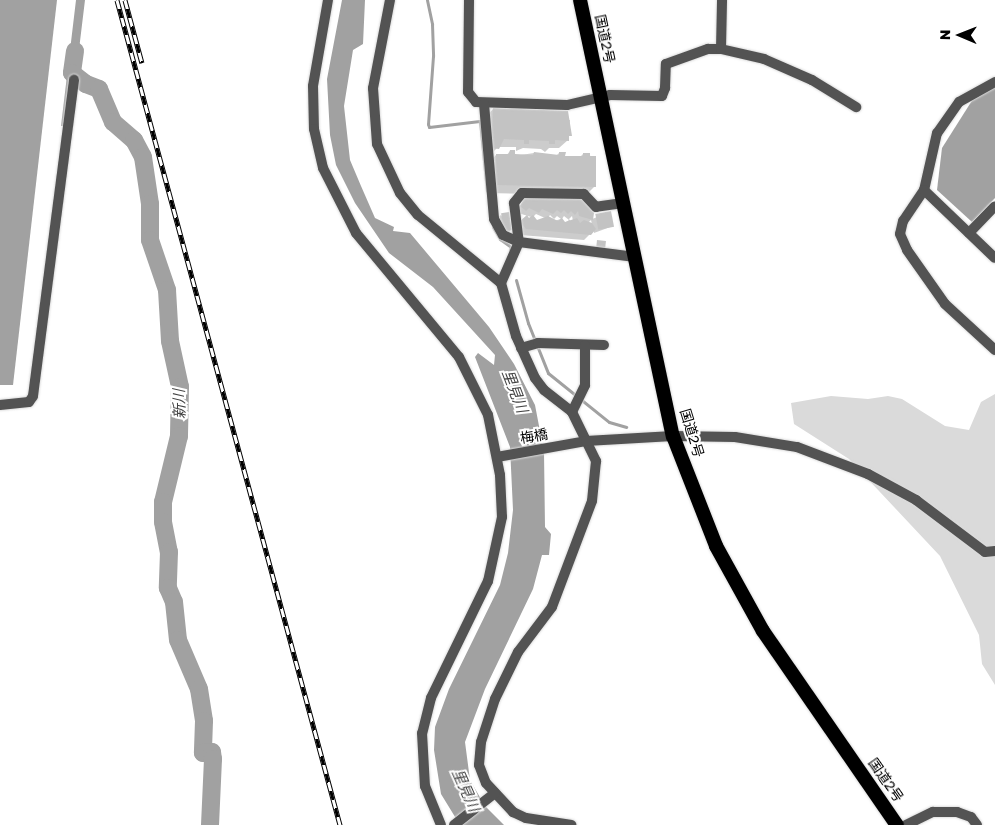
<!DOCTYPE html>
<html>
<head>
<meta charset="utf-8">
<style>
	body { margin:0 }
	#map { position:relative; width:995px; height:825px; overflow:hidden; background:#fff; font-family:"Golos Text","Noto Sans JP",sans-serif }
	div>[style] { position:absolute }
	.green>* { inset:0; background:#dadada }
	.water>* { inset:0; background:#a1a1a1 }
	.shadow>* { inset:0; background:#0003 }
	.stream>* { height:3px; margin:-1.5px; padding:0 1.5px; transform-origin:1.5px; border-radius:1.5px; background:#a1a1a1 }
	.river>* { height:18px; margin:-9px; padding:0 9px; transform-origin:9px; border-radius:9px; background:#a1a1a1 }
	.building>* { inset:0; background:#c3c3c3; transform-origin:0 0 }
	.roads { filter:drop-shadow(0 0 1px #dbdbdb) drop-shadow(0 0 1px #dbdbdb) }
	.minor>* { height:10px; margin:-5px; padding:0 5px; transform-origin:5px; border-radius:5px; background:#535353 }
	.trunk>* { height:14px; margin:-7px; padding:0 7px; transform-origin:7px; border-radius:7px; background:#000 }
	.rail>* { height:5px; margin-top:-2.5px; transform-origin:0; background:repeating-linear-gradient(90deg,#fff 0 9px,#000 0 18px); box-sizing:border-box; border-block:1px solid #000 }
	span { translate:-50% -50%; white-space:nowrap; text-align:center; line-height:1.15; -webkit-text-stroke:4px #fff; paint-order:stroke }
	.street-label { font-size:14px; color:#000 }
	.water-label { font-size:15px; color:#424242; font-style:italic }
	.north { position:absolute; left:935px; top:10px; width:50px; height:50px; -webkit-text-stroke:4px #fff; paint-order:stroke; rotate:271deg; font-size:14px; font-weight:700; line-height:20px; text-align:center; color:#000 }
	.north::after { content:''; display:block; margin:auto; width:18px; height:22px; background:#000; clip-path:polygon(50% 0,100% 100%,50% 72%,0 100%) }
</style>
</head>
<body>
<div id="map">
	<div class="green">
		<i style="clip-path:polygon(995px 394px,995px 685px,982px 664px,979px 635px,940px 556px,849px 459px,794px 424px,791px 403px,831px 396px,868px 399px,888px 396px,902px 399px,945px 426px,969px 430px,981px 402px)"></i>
	</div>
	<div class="water">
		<i style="clip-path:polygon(0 0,57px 0,13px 385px,0 385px)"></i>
		<i style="clip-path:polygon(76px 0,85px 0,77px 66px,71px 77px,64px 126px,61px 126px)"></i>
		<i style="clip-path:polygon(342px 0,365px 0,363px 44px,353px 50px,344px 106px,350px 160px,361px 186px,375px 218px,394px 227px,393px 231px,410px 233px,489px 327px,514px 364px,535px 405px,544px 452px,545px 527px,551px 534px,549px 555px,542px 555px,533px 589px,485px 689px,465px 742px,470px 780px,485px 806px,504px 825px,460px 825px,441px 794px,434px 750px,435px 727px,449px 689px,500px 585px,508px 553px,513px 510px,510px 447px,475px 357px,478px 353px,494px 365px,495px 355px,433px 287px,389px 253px,355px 203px,336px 165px,330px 135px,327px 79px)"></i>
		<i style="clip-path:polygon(995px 87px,995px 198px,972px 222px,937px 190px,942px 148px,973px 99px)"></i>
	</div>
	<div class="shadow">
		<i style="clip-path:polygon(493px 109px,570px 120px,568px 140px,559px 148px,549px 148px,545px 152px,541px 149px,523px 148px,516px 151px,516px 147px,498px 147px,489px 156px,485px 118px)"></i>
		<i style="clip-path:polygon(510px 151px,514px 156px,534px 153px,556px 156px,559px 153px,564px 157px,580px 157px,583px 154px,595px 157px,594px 187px,586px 195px,487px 193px,488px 164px,496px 155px,506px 156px)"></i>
		<i style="clip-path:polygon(evenodd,526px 198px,582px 201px,592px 219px,610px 212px,613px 226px,594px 233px,594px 230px,584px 240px,520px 235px,521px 222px,531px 217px,515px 212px,526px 198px,536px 214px,545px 218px,537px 221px,533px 217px,536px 214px,526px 198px,550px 215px,554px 219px,557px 216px,561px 219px,550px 222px,548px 218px,550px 215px,526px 198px,564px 216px,569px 220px,565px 223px,562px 219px,564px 216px,526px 198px,572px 216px,574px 226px,569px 219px,572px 216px,526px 198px,591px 220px,593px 229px,587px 224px,591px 220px)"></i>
		<i style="clip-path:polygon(501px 215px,511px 230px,507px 234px,497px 218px)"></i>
	</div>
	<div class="stream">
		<i style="left:427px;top:0;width:25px;rotate:78deg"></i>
		<i style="left:432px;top:24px;width:32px;rotate:88deg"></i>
		<i style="left:433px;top:56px;width:68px;rotate:94.2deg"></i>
		<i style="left:428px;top:124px;width:3px;rotate:72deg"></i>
		<i style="left:429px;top:127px;width:51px;rotate:-6.7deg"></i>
		<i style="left:480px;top:121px;width:70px;rotate:84.3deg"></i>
		<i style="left:493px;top:227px;width:14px;rotate:60deg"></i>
		<i style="left:500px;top:239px;width:14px;rotate:36deg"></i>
		<i style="left:511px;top:247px;width:3px;rotate:108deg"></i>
		<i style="left:516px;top:280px;width:45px;rotate:74.4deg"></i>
		<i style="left:528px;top:323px;width:54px;rotate:68.2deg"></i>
		<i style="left:548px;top:373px;width:78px;rotate:38.8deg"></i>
		<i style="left:609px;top:422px;width:18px;rotate:16deg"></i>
	</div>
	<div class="river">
		<i style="left:75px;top:51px;width:22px;rotate:98deg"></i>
		<i style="left:72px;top:73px;width:18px;rotate:38deg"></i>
		<i style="left:86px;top:84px;width:14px;rotate:21deg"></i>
		<i style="left:99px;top:89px;width:36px;rotate:67deg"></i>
		<i style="left:113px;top:122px;width:28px;rotate:41deg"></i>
		<i style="left:134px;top:140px;width:19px;rotate:62deg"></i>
		<i style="left:143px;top:157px;width:48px;rotate:81.5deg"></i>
		<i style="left:150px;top:204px;width:36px;rotate:90deg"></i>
		<i style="left:150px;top:240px;width:53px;rotate:71.2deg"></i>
		<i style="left:167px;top:290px;width:51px;rotate:86.6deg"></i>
		<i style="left:170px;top:341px;width:47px;rotate:77.7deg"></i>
		<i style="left:180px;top:387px;width:49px;rotate:91.2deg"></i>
		<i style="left:179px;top:436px;width:68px;rotate:103.6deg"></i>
		<i style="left:163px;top:502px;width:20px;rotate:90deg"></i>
		<i style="left:163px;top:522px;width:31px;rotate:79deg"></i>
		<i style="left:169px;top:552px;width:36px;rotate:92deg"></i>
		<i style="left:168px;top:588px;width:15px;rotate:67deg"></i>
		<i style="left:174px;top:602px;width:38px;rotate:84deg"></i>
		<i style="left:178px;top:640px;width:53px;rotate:66.8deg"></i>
		<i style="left:199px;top:689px;width:32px;rotate:81deg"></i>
		<i style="left:204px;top:721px;width:32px;rotate:92deg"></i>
		<i style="left:203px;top:753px;width:9px;rotate:-6deg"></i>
		<i style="left:212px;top:752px;width:7px;rotate:82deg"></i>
		<i style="left:213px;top:759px;width:66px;rotate:92.6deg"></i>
	</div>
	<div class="building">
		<i style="clip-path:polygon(493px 108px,568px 111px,572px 136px,569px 136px,569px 141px,555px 140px,555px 144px,549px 144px,549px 141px,529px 140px,529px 144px,524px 144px,524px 140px,504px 139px,499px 149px,491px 148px)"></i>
		<i style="clip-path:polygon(510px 150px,515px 150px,515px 154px,533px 155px,534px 152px,559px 155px,559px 152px,566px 152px,565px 156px,583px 156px,583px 153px,590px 153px,590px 156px,596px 156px,596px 187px,495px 185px,496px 154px,509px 154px)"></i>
		<i style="clip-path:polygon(525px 197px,582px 199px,594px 213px,593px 220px,579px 216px,578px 211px,575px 215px,571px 211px,568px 214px,564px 210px,561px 213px,557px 210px,553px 214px,542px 209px,539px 213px,529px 208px,526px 211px,520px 206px)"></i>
		<i style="left:611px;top:211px;width:16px;height:16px;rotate:79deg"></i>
		<i style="left:509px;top:212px;width:18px;height:8px;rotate:81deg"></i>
		<i style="clip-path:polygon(527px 215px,529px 218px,533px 215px,537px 220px,548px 216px,558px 221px,562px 218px,565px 222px,577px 218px,580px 223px,584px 220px,592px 223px,596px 229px,591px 235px,526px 229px,520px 221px)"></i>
		<i style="left:597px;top:240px;width:9px;height:7px;rotate:6deg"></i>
	</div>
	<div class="roads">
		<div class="minor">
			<i style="left:328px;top:0;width:87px;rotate:99.9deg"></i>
			<i style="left:313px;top:86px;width:43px;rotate:88.7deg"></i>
			<i style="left:314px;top:129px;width:40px;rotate:77deg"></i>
			<i style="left:323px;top:168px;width:73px;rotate:63.1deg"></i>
			<i style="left:356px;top:233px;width:161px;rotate:50.3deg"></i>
			<i style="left:459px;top:357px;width:65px;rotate:63.4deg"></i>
			<i style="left:488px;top:415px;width:61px;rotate:78.7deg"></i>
			<i style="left:500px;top:475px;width:42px;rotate:87.3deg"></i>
			<i style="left:502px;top:517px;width:66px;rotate:102.3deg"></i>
			<i style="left:488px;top:581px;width:130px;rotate:116deg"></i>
			<i style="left:431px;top:698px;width:36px;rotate:104deg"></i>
			<i style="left:422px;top:733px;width:53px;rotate:86.8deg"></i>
			<i style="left:425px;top:786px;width:42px;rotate:67.7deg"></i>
			<i style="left:390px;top:0;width:90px;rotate:100.9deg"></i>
			<i style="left:373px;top:88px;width:56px;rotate:85.9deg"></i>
			<i style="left:377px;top:144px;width:54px;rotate:64.9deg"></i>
			<i style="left:400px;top:193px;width:28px;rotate:51deg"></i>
			<i style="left:418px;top:215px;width:107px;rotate:39.3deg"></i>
			<i style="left:501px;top:283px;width:55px;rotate:74.2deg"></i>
			<i style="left:516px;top:336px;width:46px;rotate:65.7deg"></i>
			<i style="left:535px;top:378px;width:15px;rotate:53deg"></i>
			<i style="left:544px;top:390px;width:36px;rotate:38deg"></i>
			<i style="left:572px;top:412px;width:55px;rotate:63.9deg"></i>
			<i style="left:596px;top:461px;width:40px;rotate:95.7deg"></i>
			<i style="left:592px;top:501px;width:113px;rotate:110.7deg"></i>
			<i style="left:552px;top:607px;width:56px;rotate:127.1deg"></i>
			<i style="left:518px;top:652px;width:52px;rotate:116.1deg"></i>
			<i style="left:495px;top:699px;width:45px;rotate:108deg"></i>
			<i style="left:481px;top:742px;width:23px;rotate:95deg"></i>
			<i style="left:479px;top:765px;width:19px;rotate:69deg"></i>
			<i style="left:486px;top:783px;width:40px;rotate:47deg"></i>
			<i style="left:513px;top:812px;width:14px;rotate:25deg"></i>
			<i style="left:526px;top:818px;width:46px;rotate:8.8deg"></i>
			<i style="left:469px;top:0;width:92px;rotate:90.6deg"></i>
			<i style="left:468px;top:92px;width:13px;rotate:51deg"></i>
			<i style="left:476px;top:102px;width:91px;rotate:1.9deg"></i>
			<i style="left:567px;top:105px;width:44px;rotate:-13.1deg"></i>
			<i style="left:610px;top:95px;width:52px;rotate:1.1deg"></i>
			<i style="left:662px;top:96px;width:9px;rotate:-69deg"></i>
			<i style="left:665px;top:88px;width:24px;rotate:-88deg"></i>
			<i style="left:666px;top:64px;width:45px;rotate:-19.7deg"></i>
			<i style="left:708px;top:49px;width:13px"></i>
			<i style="left:721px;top:49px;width:44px;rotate:13.1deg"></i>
			<i style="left:764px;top:59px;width:52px;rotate:23.6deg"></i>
			<i style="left:812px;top:80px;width:52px;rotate:31.5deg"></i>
			<i style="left:721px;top:49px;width:49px;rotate:-88.8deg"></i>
			<i style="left:995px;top:82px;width:41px;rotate:150.9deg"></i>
			<i style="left:959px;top:102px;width:38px;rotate:125deg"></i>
			<i style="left:937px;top:133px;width:58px;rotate:102.8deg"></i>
			<i style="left:924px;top:190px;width:37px;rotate:124deg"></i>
			<i style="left:903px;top:221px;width:13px;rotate:103deg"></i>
			<i style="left:900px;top:234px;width:17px;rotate:66deg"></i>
			<i style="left:907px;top:250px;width:66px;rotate:54.9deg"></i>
			<i style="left:945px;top:304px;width:68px;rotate:42.6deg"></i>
			<i style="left:484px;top:104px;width:115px;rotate:85deg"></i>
			<i style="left:494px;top:219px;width:18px;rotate:61deg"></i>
			<i style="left:503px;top:235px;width:17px;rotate:24deg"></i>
			<i style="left:519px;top:242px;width:45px;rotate:113.7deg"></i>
			<i style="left:924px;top:190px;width:98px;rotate:43.8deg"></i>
			<i style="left:623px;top:203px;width:27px;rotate:172deg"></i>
			<i style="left:596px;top:207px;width:18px;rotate:-133deg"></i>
			<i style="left:584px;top:194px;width:62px;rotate:-179.1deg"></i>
			<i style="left:522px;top:193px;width:13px;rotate:129deg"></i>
			<i style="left:514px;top:203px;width:39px;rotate:83deg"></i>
			<i style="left:519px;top:242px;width:117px;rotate:7.4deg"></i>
			<i style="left:969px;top:233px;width:37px;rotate:-46deg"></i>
			<i style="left:521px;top:348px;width:18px;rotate:-16deg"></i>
			<i style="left:538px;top:343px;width:66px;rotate:1.7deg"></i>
			<i style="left:0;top:405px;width:29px;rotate:-6deg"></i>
			<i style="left:29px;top:402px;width:7px;rotate:-56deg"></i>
			<i style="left:33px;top:396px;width:319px;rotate:-82.6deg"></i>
			<i style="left:572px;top:412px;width:30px;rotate:-64deg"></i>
			<i style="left:585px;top:385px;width:40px;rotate:-90deg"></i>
			<i style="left:497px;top:457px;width:90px;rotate:-10.2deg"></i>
			<i style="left:586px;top:441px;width:87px;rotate:-3.3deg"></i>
			<i style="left:673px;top:436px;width:62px;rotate:0.9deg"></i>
			<i style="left:735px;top:437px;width:63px;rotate:9.2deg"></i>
			<i style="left:797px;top:447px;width:76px;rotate:20.8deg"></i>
			<i style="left:868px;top:474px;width:55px;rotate:28.4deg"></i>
			<i style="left:916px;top:500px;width:86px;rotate:37deg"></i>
			<i style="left:985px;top:552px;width:10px;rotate:-6deg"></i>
			<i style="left:454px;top:825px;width:52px;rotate:-38deg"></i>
			<i style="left:906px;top:825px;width:30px;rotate:-26deg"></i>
			<i style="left:933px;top:812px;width:24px"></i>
			<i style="left:957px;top:812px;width:15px;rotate:20deg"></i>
			<i style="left:971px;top:817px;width:10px;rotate:53deg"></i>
		</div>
		<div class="trunk">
			<i style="left:580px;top:0;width:446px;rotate:78deg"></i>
			<i style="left:673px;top:436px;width:118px;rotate:68.6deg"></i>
			<i style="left:716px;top:546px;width:97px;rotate:61.1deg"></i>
			<i style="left:763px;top:631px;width:236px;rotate:55.4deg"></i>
		</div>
	</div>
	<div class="rail">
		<i style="left:117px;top:0;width:855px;rotate:74.87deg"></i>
		<i style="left:125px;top:0;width:65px;rotate:74.9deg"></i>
	</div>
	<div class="street-label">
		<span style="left:605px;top:39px;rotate:78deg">国道2号</span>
		<span style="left:692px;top:433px;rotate:73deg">国道2号</span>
		<span style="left:534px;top:436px;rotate:-10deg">梅橋</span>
		<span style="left:886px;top:780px;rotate:55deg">国道2号</span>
	</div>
	<div class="water-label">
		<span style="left:515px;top:391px;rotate:69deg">里見川</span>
		<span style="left:179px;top:404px;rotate:-91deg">新川</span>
		<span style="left:466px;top:790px;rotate:66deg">里見川</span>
	</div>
	<div class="north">N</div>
</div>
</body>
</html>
